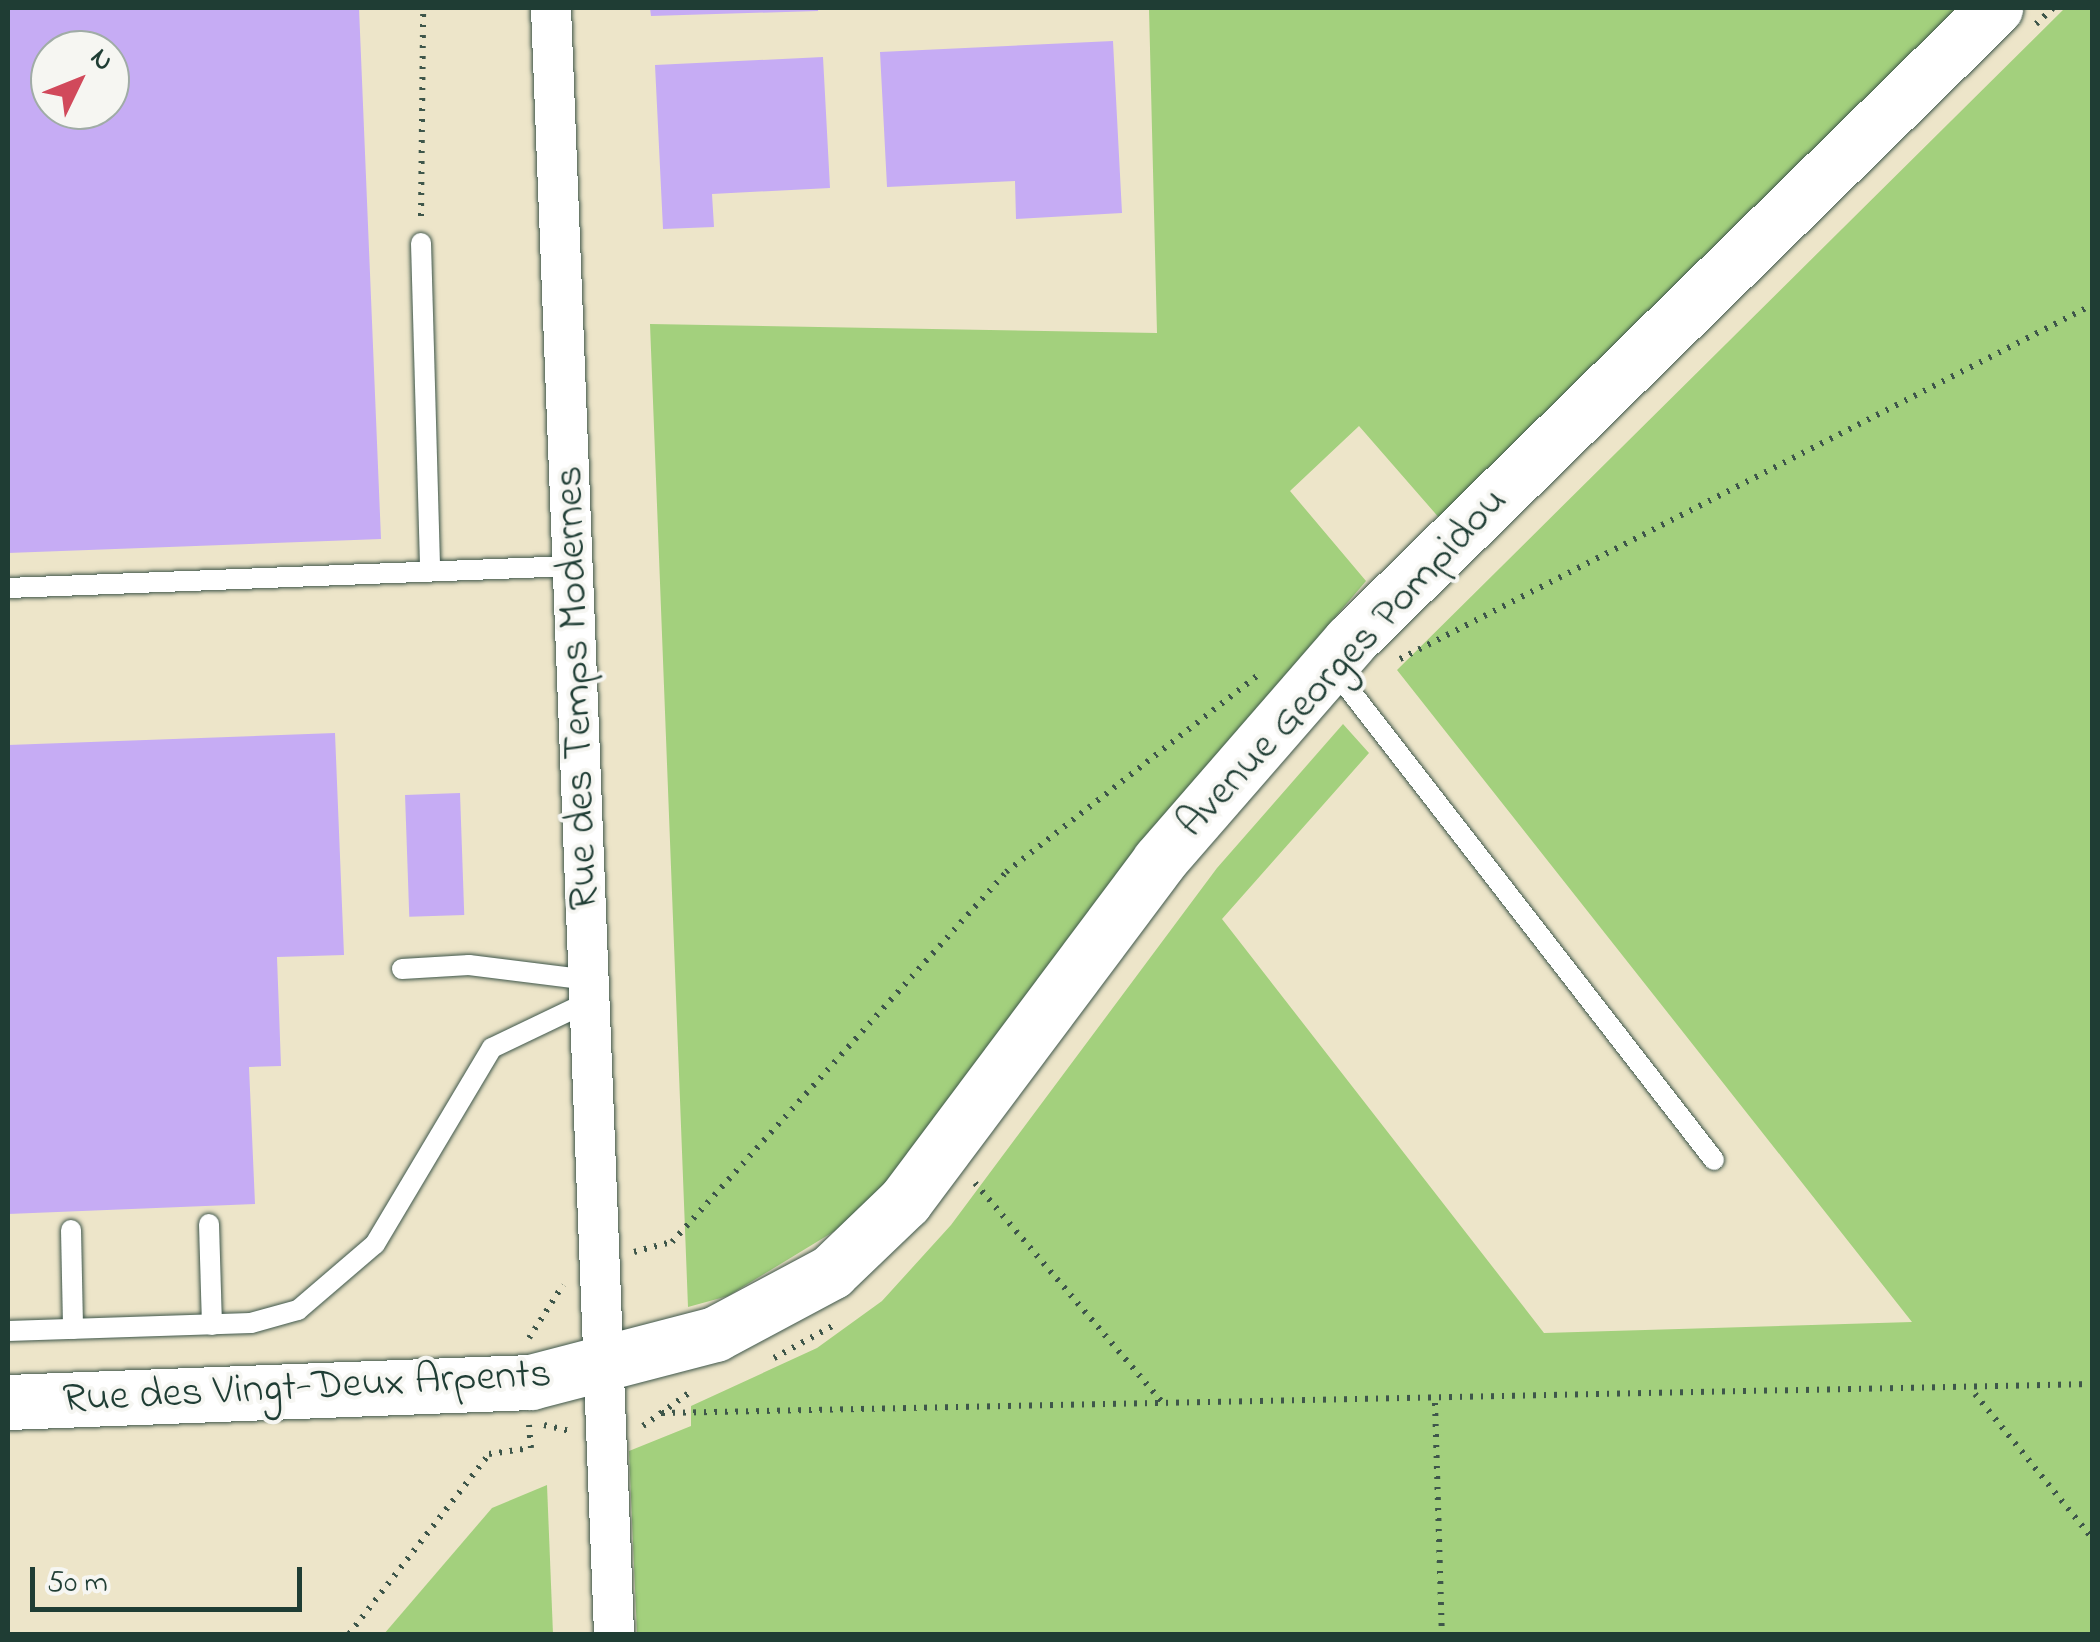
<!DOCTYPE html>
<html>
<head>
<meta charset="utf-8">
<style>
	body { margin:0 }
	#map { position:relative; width:2100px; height:1642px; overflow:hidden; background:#ede5c9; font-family:"Indie Flower",sans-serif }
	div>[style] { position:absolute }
	.green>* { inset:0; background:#a3d07d }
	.building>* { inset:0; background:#c6acf4; transform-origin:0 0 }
	.path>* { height:6px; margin-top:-3px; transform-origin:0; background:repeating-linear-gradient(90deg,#3e564a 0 2.5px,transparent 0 10.5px) }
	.roads { filter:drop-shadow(0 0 2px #3e564a) drop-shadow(0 0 2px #3e564a) }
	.lane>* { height:20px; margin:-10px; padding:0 10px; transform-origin:10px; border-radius:10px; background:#fff }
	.street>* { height:40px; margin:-20px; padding:0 20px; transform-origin:20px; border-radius:20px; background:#fff }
	.secondary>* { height:55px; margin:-27.5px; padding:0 27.5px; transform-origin:27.5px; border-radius:27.5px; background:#fff }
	span { translate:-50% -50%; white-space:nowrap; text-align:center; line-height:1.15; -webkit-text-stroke:8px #f6f6f2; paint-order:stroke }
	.street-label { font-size:42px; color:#1f3d34 }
	.frame { position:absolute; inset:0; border:10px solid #1f3d34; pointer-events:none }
	.north { position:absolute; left:30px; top:30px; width:100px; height:100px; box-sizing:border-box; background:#f6f6f2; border:2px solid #a0aca6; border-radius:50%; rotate:47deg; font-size:28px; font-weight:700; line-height:40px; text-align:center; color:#1f3d34 }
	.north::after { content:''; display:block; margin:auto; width:35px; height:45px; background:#d1495b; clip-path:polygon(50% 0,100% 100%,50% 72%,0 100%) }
	.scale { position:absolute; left:30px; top:1567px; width:272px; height:45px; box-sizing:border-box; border:5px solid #1f3d34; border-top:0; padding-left:12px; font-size:30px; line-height:35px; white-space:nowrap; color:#1f3d34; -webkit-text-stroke:8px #f6f6f2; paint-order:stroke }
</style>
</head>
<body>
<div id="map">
	<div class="green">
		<i style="clip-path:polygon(1149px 8px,1959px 8px,1441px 520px,1359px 426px,1290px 491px,1366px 581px,1175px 805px,861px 1215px,728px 1296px,688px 1307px,650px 324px,1157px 333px)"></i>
		<i style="clip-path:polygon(2065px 8px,2092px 8px,2092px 1634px,637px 1634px,629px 1451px,691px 1426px,691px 1406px,817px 1348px,882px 1301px,951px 1225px,1217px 868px,1343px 724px,1369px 753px,1222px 919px,1544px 1333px,1912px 1322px,1397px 670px)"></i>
		<i style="clip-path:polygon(547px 1485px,553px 1634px,384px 1634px,492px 1508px)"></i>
	</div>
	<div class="building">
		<i style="clip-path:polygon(evenodd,8px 8px,359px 8px,381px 539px,8px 553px,8px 8px,50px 50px,110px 50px,110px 110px,50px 110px,50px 50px)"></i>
		<i style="clip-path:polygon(650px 8px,818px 8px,818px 11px,651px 16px)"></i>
		<i style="clip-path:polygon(1113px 41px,1122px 213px,1016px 219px,1015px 181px,887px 187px,880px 52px)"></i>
		<i style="clip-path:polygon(823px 57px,830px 188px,712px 194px,714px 227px,663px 229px,655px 65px)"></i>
		<i style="clip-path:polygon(335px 733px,344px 955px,277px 957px,281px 1066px,249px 1067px,255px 1204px,8px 1214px,8px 745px)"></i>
		<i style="left:460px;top:793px;width:122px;height:55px;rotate:88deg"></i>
	</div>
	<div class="path">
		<i style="left:2036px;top:24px;width:23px;rotate:-43deg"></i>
		<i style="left:421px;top:216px;width:208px;rotate:-89.4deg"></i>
		<i style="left:1400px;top:659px;width:777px;rotate:-27.09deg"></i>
		<i style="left:975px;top:1183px;width:294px;rotate:49.5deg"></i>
		<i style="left:634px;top:1252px;width:39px;rotate:-15deg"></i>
		<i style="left:672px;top:1242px;width:498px;rotate:-47.9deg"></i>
		<i style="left:1006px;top:872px;width:323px;rotate:-38deg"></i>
		<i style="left:529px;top:1338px;width:63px;rotate:-57.3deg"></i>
		<i style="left:774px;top:1358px;width:73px;rotate:-28.7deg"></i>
		<i style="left:1975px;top:1394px;width:186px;rotate:50.9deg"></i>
		<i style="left:1435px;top:1403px;width:231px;rotate:88.3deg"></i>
		<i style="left:662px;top:1413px;width:1430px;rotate:-1.16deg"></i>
		<i style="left:544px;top:1425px;width:27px;rotate:13deg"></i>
		<i style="left:643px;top:1426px;width:62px;rotate:-35.8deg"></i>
		<i style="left:349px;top:1634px;width:228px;rotate:-52.1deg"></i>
		<i style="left:489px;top:1454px;width:42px;rotate:-8.1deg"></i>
		<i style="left:531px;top:1448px;width:23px;rotate:-95deg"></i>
	</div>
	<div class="roads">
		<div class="lane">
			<i style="left:421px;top:243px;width:328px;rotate:88.4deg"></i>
			<i style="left:8px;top:588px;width:565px;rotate:-2.23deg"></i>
			<i style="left:1331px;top:666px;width:625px;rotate:52.21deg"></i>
			<i style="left:402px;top:969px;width:67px;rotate:-3.4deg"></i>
			<i style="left:469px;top:965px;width:121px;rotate:7.1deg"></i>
			<i style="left:209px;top:1224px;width:101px;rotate:88.3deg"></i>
			<i style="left:71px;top:1230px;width:99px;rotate:88.8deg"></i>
			<i style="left:8px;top:1331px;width:243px;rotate:-1.9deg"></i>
			<i style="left:251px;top:1323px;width:49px;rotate:-15.5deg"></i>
			<i style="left:298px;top:1310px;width:101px;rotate:-40.6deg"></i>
			<i style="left:375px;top:1244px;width:228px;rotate:-59.2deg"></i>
			<i style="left:492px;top:1048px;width:109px;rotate:-25.6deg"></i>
		</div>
		<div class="street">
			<i style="left:551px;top:8px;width:1627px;rotate:87.78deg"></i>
		</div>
		<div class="secondary">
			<i style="left:8px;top:1402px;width:523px;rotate:-2.19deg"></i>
			<i style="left:531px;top:1382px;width:190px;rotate:-14.6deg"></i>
			<i style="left:715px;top:1334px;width:132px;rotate:-28.1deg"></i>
			<i style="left:831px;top:1272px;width:103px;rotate:-43.8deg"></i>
			<i style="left:905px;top:1201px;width:424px;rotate:-53.2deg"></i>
			<i style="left:1159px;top:861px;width:291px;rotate:-49deg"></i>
			<i style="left:1350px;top:641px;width:904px;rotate:-44.46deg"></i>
		</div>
	</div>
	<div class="street-label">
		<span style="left:1343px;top:663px;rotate:-47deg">Avenue Georges Pompidou</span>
		<span style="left:578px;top:688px;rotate:-92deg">Rue des Temps Modernes</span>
		<span style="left:307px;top:1388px;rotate:-3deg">Rue des Vingt-Deux Arpents</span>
	</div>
	<div class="frame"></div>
	<div class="north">N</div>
	<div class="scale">50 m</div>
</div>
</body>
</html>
